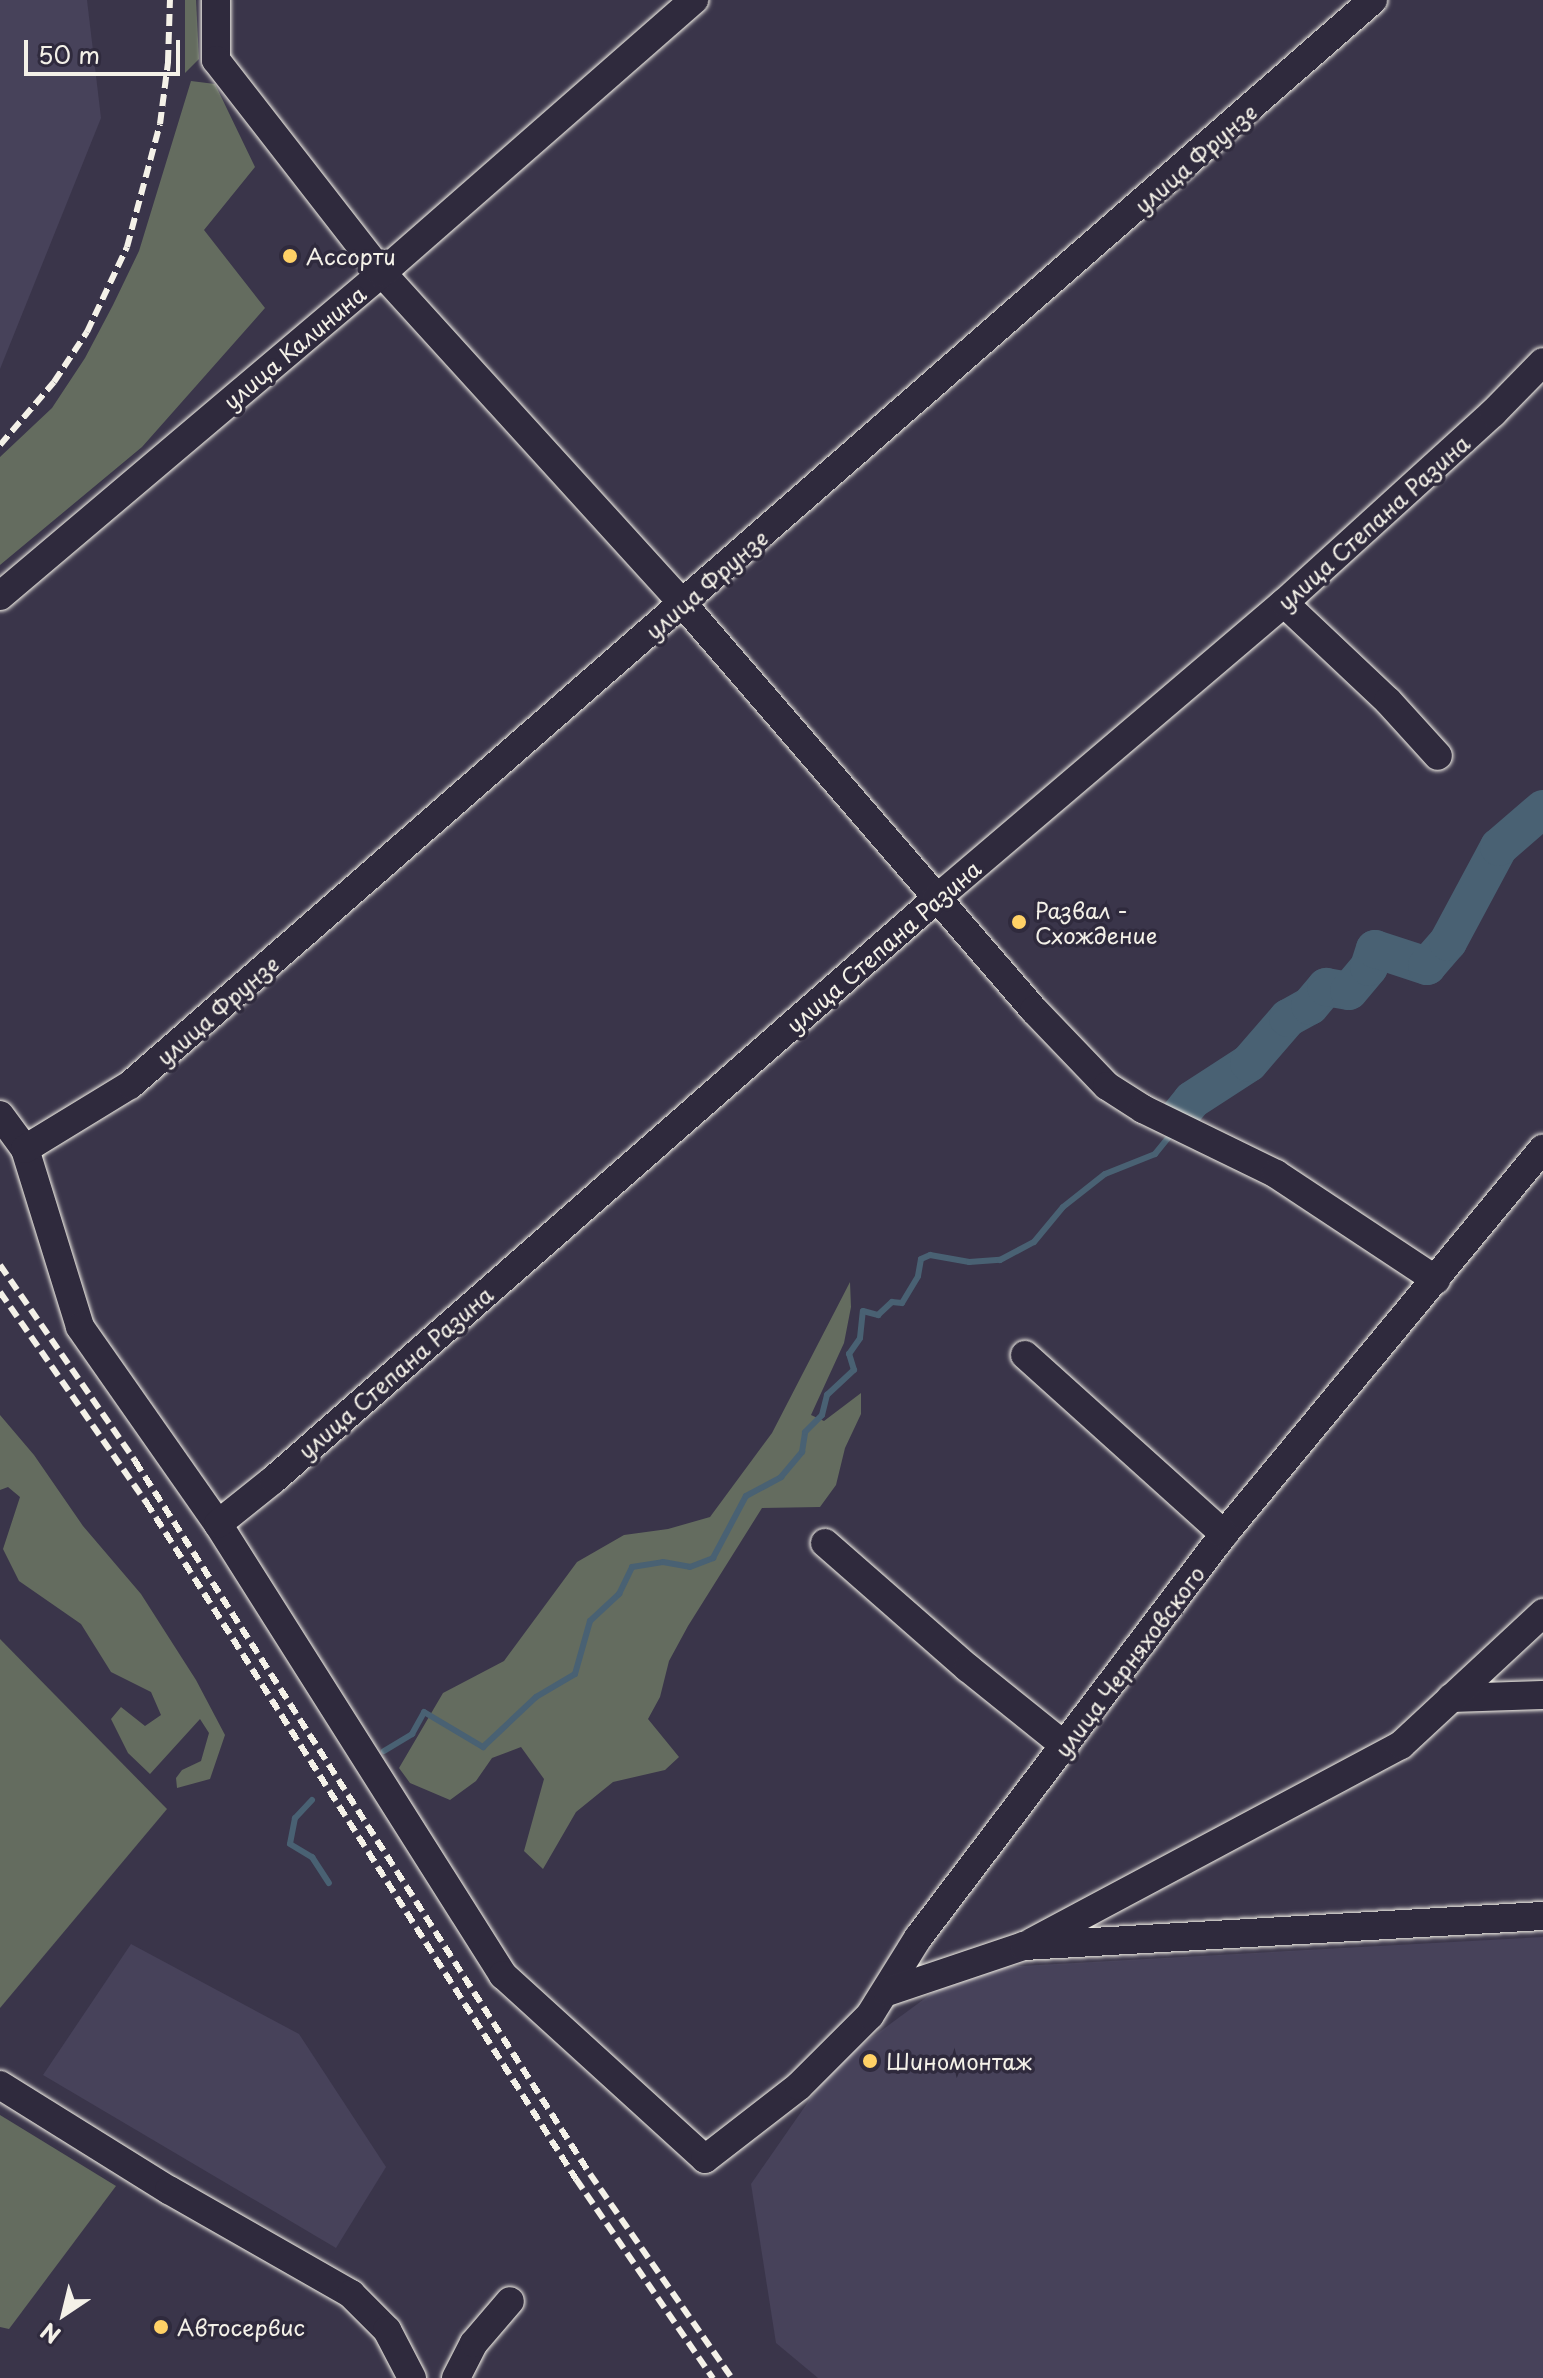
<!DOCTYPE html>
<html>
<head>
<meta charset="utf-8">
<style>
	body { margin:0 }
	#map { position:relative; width:1543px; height:2378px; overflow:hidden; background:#3a354a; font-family:"Playpen Sans",sans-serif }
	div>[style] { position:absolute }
	.built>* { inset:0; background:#47425a }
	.green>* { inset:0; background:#646c5f }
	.stream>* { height:6px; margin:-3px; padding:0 3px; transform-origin:3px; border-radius:3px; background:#496173 }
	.river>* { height:38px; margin:-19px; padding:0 19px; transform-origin:19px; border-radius:19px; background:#496173 }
	.roads { filter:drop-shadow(0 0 2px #f4f1e8) drop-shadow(0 0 2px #f4f1e8) }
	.minor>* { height:28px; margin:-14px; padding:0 14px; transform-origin:14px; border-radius:14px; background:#2f2a3d }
	.rail>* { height:6px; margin-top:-3px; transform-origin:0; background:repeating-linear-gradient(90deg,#f4f1e8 0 12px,transparent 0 18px) }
	.dots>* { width:22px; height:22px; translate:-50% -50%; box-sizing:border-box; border:4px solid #2f2a3d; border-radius:50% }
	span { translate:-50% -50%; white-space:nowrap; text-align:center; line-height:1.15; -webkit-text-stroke:7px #2f2a3d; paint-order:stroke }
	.street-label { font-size:22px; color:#f4f1e8 }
	.poi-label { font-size:22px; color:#f4f1e8 }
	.left { translate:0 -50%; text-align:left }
	.north { position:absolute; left:24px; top:2274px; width:80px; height:80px; -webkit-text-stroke:6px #2f2a3d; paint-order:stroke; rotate:215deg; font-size:22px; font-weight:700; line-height:32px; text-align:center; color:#f4f1e8 }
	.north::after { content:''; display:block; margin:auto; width:28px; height:36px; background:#f4f1e8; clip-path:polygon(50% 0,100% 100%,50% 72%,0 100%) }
	.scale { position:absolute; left:24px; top:40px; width:156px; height:36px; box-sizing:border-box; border:4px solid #f4f1e8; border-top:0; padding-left:10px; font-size:24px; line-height:28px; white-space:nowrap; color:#f4f1e8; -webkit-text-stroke:6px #2f2a3d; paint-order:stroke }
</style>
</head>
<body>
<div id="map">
	<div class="built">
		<i style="clip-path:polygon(0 0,87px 0,101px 118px,0 369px)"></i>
		<i style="clip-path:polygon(1543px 1937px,1543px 2378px,818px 2378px,776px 2343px,751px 2184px,833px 2066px,965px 1969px)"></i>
		<i style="clip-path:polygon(131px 1944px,299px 2034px,386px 2167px,336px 2248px,43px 2075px)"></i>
	</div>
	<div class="green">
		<i style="clip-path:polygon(185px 0,196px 0,199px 59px,185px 73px)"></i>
		<i style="clip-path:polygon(191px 81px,215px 84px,255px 167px,204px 230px,265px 308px,142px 447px,0 565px,0 457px,52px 408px,85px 358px,113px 305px,139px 251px)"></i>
		<i style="clip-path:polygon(850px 1282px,851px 1307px,844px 1343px,811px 1415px,824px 1421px,861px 1393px,861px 1414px,845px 1448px,836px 1485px,820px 1507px,762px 1508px,688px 1626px,669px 1661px,660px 1697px,648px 1719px,679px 1757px,665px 1770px,613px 1782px,576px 1812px,543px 1869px,524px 1851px,544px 1779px,521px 1747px,492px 1758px,476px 1781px,450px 1800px,410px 1783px,399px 1768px,443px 1693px,504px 1661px,577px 1562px,624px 1535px,668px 1529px,710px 1517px,772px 1433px)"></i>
		<i style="clip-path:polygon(0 1415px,34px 1455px,83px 1526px,141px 1594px,196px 1680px,225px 1735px,210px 1779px,177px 1788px,176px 1778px,182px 1770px,201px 1761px,209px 1733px,200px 1719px,150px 1774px,128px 1753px,111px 1719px,121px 1707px,145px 1726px,161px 1715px,151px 1692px,111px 1672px,81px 1624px,19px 1581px,3px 1549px,20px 1497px,8px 1487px,0 1490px)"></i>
		<i style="clip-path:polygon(0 1639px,167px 1809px,0 2008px)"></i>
		<i style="clip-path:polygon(0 2115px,116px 2186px,9px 2329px,0 2327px)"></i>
	</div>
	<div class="stream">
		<i style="left:384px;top:1751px;width:33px;rotate:-31deg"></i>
		<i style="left:412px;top:1734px;width:25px;rotate:-61deg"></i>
		<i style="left:424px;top:1712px;width:69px;rotate:30.7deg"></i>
		<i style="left:483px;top:1747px;width:73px;rotate:-43.3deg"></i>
		<i style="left:536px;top:1697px;width:45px;rotate:-30.5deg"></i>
		<i style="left:575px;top:1674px;width:55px;rotate:-74.2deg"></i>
		<i style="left:590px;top:1621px;width:40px;rotate:-43deg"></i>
		<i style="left:619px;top:1594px;width:30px;rotate:-64deg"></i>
		<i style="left:632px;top:1567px;width:31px;rotate:-9deg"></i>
		<i style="left:663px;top:1562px;width:27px;rotate:10deg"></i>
		<i style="left:690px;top:1567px;width:25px;rotate:-21deg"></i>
		<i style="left:713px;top:1558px;width:70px;rotate:-62deg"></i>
		<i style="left:746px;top:1496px;width:40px;rotate:-28deg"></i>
		<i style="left:781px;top:1477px;width:33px;rotate:-50deg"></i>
		<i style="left:802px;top:1452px;width:20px;rotate:-81deg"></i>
		<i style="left:805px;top:1432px;width:24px;rotate:-45deg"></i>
		<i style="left:822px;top:1415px;width:21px;rotate:-76deg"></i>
		<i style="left:827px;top:1395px;width:37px;rotate:-43deg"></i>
		<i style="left:854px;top:1370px;width:17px;rotate:-107deg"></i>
		<i style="left:849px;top:1354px;width:19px;rotate:-55deg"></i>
		<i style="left:860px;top:1338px;width:27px;rotate:-84deg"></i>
		<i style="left:863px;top:1311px;width:16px;rotate:15deg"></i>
		<i style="left:878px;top:1315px;width:19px;rotate:-43deg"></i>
		<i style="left:892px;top:1302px;width:10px;rotate:6deg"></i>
		<i style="left:902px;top:1303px;width:31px;rotate:-59deg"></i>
		<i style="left:918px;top:1276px;width:17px;rotate:-80deg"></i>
		<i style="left:921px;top:1259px;width:10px;rotate:-24deg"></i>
		<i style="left:930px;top:1255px;width:40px;rotate:10deg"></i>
		<i style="left:969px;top:1262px;width:31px;rotate:-4deg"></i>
		<i style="left:1000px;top:1260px;width:38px;rotate:-28deg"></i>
		<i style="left:1034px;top:1242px;width:45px;rotate:-50.4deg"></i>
		<i style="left:1063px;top:1207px;width:53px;rotate:-38.2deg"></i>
		<i style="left:1105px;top:1174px;width:54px;rotate:-21.8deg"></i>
		<i style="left:1155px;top:1154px;width:27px;rotate:-51deg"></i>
		<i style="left:312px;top:1800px;width:25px;rotate:133deg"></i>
		<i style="left:295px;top:1818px;width:26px;rotate:101deg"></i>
		<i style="left:290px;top:1844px;width:26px;rotate:31deg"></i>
		<i style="left:312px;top:1857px;width:31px;rotate:57deg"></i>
	</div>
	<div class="river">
		<i style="left:1180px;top:1115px;width:19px;rotate:-51deg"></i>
		<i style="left:1192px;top:1100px;width:68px;rotate:-33deg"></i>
		<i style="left:1249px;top:1063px;width:60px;rotate:-49.1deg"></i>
		<i style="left:1288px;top:1018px;width:25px;rotate:-29deg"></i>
		<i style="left:1310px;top:1006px;width:25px;rotate:-50deg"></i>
		<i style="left:1326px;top:987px;width:23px;rotate:10deg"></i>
		<i style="left:1349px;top:991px;width:31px;rotate:-50deg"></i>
		<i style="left:1369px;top:967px;width:19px;rotate:-72deg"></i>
		<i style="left:1375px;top:949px;width:55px;rotate:18.1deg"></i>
		<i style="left:1427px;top:966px;width:32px;rotate:-49deg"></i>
		<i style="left:1448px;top:942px;width:108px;rotate:-61.8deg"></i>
		<i style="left:1499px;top:847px;width:58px;rotate:-40.8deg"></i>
	</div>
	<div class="roads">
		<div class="minor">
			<i style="left:216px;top:0;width:60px;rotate:90deg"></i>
			<i style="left:216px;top:60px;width:270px;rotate:52.1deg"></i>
			<i style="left:382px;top:273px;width:447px;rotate:47.7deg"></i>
			<i style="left:683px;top:604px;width:537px;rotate:49.16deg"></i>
			<i style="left:1034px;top:1010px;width:105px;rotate:46.2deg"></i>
			<i style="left:1107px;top:1086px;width:43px;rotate:32.6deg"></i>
			<i style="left:1143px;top:1109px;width:148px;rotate:26deg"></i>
			<i style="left:1276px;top:1174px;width:192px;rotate:33.5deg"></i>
			<i style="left:0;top:596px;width:500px;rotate:-40.22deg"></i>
			<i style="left:382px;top:273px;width:415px;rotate:-41.2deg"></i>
			<i style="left:1284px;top:603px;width:143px;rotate:43.3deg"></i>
			<i style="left:1388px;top:701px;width:74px;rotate:47.7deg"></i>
			<i style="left:0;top:1115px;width:42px;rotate:53.7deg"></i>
			<i style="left:25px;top:1149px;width:186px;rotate:72.8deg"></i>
			<i style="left:80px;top:1327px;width:241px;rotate:55deg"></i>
			<i style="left:218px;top:1524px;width:534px;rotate:57.71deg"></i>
			<i style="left:503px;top:1975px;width:273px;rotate:42.3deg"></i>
			<i style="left:705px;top:2159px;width:119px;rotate:-37.8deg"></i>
			<i style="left:799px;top:2086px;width:100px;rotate:-45deg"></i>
			<i style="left:870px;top:2015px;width:91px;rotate:-58.1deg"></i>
			<i style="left:918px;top:1938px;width:507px;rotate:-52.86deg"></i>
			<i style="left:1224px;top:1534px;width:500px;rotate:-50.4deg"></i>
			<i style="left:25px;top:1149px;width:123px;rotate:-31.4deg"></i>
			<i style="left:130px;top:1085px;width:1650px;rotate:-41.12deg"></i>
			<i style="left:1025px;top:1355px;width:268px;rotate:42deg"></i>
			<i style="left:218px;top:1524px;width:70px;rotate:-38.7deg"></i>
			<i style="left:273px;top:1480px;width:882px;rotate:-41.23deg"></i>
			<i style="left:936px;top:899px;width:457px;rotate:-40.4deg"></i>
			<i style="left:1284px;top:603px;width:282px;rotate:-42.3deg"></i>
			<i style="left:1493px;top:413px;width:71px;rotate:-45.6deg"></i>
			<i style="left:825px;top:1543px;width:190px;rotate:41.2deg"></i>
			<i style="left:968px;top:1668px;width:124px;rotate:38.8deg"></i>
			<i style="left:1451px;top:1698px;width:92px;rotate:-1.9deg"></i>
			<i style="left:1032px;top:1942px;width:418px;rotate:-28.1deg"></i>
			<i style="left:1401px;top:1745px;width:194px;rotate:-42.9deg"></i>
			<i style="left:887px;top:1992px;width:145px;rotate:-18.6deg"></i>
			<i style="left:1024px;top:1946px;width:520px;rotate:-3.31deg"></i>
			<i style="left:0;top:2085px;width:199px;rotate:31.9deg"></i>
			<i style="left:169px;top:2190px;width:210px;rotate:29.7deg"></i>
			<i style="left:351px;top:2294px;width:51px;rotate:45deg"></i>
			<i style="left:387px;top:2330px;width:54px;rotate:62.5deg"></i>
			<i style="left:456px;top:2378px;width:39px;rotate:-63deg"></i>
			<i style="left:474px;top:2343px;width:55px;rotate:-49.4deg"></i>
		</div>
	</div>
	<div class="rail">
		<i style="left:0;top:445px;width:83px;rotate:-49.4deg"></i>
		<i style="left:54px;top:382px;width:60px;rotate:-56.6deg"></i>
		<i style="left:87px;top:332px;width:94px;rotate:-64.8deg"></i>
		<i style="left:127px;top:247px;width:127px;rotate:-75deg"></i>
		<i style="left:160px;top:124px;width:63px;rotate:-82.6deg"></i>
		<i style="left:168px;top:62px;width:62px;rotate:-88.2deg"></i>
		<i style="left:0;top:1265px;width:238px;rotate:55.4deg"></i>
		<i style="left:135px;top:1461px;width:846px;rotate:57.46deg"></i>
		<i style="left:590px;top:2174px;width:249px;rotate:55.2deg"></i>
		<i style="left:0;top:1292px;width:256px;rotate:55.2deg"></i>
		<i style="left:146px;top:1502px;width:802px;rotate:57.58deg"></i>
		<i style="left:576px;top:2179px;width:242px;rotate:55.5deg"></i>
	</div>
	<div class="dots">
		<i style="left:290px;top:256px;background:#ffd166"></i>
		<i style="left:1019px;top:922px;background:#ffd166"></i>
		<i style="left:870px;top:2061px;background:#ffd166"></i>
		<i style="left:161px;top:2327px;background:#ffd166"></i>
	</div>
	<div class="street-label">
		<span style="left:1195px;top:158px;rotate:-41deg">улица Фрунзе</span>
		<span style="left:294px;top:347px;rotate:-40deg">улица Калинина</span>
		<span style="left:1373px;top:522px;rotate:-42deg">улица Степана Разина</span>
		<span style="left:706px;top:584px;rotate:-41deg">улица Фрунзе</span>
		<span style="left:883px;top:946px;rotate:-41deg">улица Степана Разина</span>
		<span style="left:217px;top:1010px;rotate:-41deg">улица Фрунзе</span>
		<span style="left:395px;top:1372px;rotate:-41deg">улица Степана Разина</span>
		<span style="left:1129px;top:1661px;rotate:-53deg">улица Черняховского</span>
	</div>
	<div class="poi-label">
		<span class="left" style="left:306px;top:256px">Ассорти</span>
		<span class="left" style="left:1035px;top:922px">Развал -<br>Схождение</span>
		<span class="left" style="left:886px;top:2061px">Шиномонтаж</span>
		<span class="left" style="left:177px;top:2327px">Автосервис</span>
	</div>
	<div class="north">N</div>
	<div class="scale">50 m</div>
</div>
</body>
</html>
